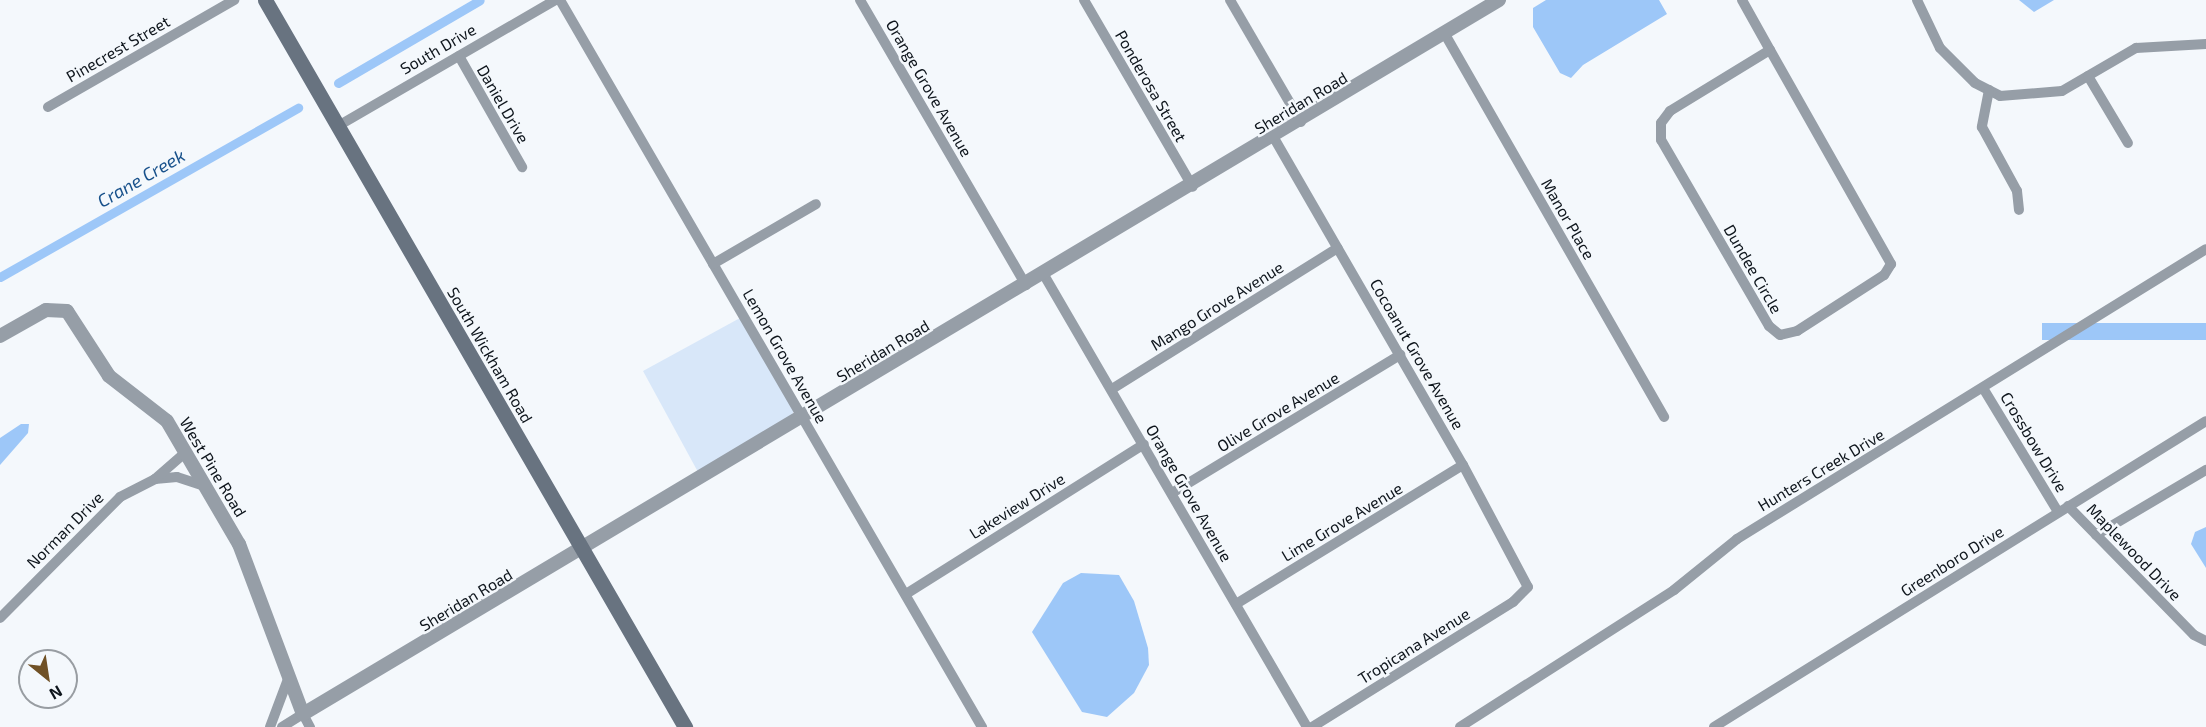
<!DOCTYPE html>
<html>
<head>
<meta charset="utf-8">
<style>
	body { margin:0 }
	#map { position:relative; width:2206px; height:727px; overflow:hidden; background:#f4f8fc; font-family:"Exo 2",sans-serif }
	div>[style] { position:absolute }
	.green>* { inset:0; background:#d8e7f9 }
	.water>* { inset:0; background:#9dc7f8; transform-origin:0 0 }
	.canal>* { height:9px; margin:-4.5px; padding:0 4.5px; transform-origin:4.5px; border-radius:4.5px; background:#9dc7f8 }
	.minor>* { height:10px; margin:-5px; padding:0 5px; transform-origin:5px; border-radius:5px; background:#969ea7 }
	.tertiary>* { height:14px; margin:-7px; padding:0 7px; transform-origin:7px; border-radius:7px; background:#969ea7 }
	.secondary>* { height:15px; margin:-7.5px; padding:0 7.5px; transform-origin:7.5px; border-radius:7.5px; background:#687380 }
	span { translate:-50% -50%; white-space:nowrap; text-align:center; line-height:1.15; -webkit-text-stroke:5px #f4f8fc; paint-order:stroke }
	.street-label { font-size:16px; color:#0e151c }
	.water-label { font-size:18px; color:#18518b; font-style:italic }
	.north { position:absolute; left:18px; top:649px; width:60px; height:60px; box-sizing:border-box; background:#f4f8fc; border:2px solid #989da2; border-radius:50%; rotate:150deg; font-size:16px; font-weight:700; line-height:24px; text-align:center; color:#0e151c }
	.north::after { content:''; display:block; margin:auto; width:21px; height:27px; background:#705126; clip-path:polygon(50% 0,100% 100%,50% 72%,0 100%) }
</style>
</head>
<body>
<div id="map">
	<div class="green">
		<i style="clip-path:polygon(740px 318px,794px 409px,792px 416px,698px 472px,643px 371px)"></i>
	</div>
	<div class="water">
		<i style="clip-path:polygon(1546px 0,1659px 0,1667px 14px,1583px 65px,1571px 78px,1560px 73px,1533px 27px,1533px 8px)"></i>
		<i style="clip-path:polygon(2019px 0,2054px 0,2034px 12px)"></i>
		<i style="left:2206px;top:323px;width:17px;height:164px;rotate:90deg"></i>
		<i style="clip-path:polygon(21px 424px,29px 424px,28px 433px,0 465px,0 438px)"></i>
		<i style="clip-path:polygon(2206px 527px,2206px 568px,2191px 544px,2195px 532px)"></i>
		<i style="clip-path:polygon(1081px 573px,1119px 575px,1134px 601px,1148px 648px,1149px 665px,1134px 693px,1107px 717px,1082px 712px,1032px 632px,1063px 583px)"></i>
	</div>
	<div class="canal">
		<i style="left:338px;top:83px;width:164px;rotate:-30.3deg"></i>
		<i style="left:0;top:277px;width:343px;rotate:-29.6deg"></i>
	</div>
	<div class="minor">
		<i style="left:560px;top:0;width:841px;rotate:59.87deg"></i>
		<i style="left:860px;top:0;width:330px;rotate:59.8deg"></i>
		<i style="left:1084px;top:0;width:216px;rotate:59.8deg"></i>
		<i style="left:1230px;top:0;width:141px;rotate:59.8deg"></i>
		<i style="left:1742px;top:0;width:57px;rotate:60.8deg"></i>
		<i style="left:1917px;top:0;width:53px;rotate:64.4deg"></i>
		<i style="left:1940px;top:48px;width:49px;rotate:45deg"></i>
		<i style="left:1975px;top:83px;width:28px;rotate:27deg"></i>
		<i style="left:2000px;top:96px;width:62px;rotate:-4.6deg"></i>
		<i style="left:2062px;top:91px;width:86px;rotate:-30.2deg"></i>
		<i style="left:2136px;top:48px;width:70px;rotate:-3.3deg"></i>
		<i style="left:1446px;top:36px;width:439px;rotate:60.2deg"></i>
		<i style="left:1770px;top:50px;width:246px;rotate:60.5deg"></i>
		<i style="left:1891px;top:264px;width:13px;rotate:122deg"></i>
		<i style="left:1884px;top:275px;width:103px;rotate:147.2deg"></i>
		<i style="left:1797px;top:331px;width:17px;rotate:167deg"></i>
		<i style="left:1780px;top:335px;width:14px;rotate:-141deg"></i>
		<i style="left:1769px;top:326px;width:215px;rotate:-120.1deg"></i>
		<i style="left:1661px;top:140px;width:17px;rotate:-90deg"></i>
		<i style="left:1661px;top:123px;width:15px;rotate:-53deg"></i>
		<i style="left:1670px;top:111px;width:117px;rotate:-31.4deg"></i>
		<i style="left:459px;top:56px;width:128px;rotate:60.4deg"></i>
		<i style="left:2088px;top:76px;width:78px;rotate:59.2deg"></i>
		<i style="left:1989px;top:90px;width:38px;rotate:101deg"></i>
		<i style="left:1982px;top:127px;width:73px;rotate:61.3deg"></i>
		<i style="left:2017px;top:191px;width:19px;rotate:84deg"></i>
		<i style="left:48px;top:107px;width:215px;rotate:-29.9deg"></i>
		<i style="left:338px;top:126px;width:251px;rotate:-30.1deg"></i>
		<i style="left:1274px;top:138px;width:378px;rotate:60deg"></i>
		<i style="left:1463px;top:465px;width:138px;rotate:62deg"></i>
		<i style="left:1528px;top:587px;width:21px;rotate:135deg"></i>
		<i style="left:1513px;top:602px;width:237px;rotate:148.1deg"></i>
		<i style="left:713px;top:264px;width:119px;rotate:-30.2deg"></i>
		<i style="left:1044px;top:275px;width:523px;rotate:59.81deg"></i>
		<i style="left:1983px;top:388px;width:145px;rotate:58.8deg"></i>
		<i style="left:1112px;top:389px;width:266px;rotate:-32deg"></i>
		<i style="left:155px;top:479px;width:22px;rotate:-5deg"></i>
		<i style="left:177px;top:477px;width:32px;rotate:18deg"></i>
		<i style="left:1172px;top:493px;width:267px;rotate:-31.2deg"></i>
		<i style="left:2068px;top:506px;width:180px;rotate:45.7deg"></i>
		<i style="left:2194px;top:635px;width:13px;rotate:27deg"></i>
		<i style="left:2096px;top:535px;width:128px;rotate:-30.6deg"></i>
		<i style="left:906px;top:594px;width:281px;rotate:-32.2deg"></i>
		<i style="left:1236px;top:604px;width:266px;rotate:-31.5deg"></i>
		<i style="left:0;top:618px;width:170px;rotate:-45.2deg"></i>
		<i style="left:120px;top:497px;width:39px;rotate:-27deg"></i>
		<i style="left:155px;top:479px;width:41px;rotate:-41.1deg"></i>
		<i style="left:270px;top:727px;width:51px;rotate:-69.4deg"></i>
		<i style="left:282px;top:727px;width:25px;rotate:-32deg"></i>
		<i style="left:303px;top:714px;width:15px;rotate:62deg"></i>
		<i style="left:1460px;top:727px;width:254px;rotate:-32.6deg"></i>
		<i style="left:1674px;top:590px;width:81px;rotate:-39deg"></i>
		<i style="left:1737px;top:539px;width:551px;rotate:-31.73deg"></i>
		<i style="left:1714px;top:727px;width:579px;rotate:-31.88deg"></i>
	</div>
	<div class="tertiary">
		<i style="left:0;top:336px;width:53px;rotate:-29.5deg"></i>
		<i style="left:46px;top:310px;width:21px;rotate:3deg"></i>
		<i style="left:67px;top:311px;width:77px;rotate:57.1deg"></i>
		<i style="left:109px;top:376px;width:73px;rotate:37.8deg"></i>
		<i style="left:167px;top:421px;width:143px;rotate:59.7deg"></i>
		<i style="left:239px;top:544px;width:182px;rotate:69.4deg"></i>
		<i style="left:303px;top:714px;width:1393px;rotate:-30.84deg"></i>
	</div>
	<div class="secondary">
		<i style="left:265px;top:0;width:840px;rotate:59.98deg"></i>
	</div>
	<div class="street-label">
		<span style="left:118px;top:49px;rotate:-30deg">Pinecrest Street</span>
		<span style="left:438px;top:49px;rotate:-30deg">South Drive</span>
		<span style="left:1151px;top:86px;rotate:60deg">Ponderosa Street</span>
		<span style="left:929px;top:88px;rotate:60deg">Orange Grove Avenue</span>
		<span style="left:1301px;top:103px;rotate:-31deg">Sheridan Road</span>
		<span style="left:503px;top:104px;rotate:60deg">Daniel Drive</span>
		<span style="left:1568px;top:219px;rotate:60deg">Manor Place</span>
		<span style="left:1753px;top:269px;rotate:60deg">Dundee Circle</span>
		<span style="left:1217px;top:306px;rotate:-32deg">Mango Grove Avenue</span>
		<span style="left:883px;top:351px;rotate:-31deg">Sheridan Road</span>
		<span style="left:1417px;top:354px;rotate:60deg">Cocoanut Grove Avenue</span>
		<span style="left:490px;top:355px;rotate:60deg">South Wickham Road</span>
		<span style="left:785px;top:356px;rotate:60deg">Lemon Grove Avenue</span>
		<span style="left:1278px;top:412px;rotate:-31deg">Olive Grove Avenue</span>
		<span style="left:2034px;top:442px;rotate:59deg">Crossbow Drive</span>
		<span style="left:213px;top:467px;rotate:59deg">West Pine Road</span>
		<span style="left:1821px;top:470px;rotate:-31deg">Hunters Creek Drive</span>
		<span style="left:1189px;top:493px;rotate:60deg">Orange Grove Avenue</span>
		<span style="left:1017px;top:506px;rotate:-32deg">Lakeview Drive</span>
		<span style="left:1342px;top:522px;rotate:-31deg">Lime Grove Avenue</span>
		<span style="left:65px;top:530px;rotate:-45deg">Norman Drive</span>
		<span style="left:2134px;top:552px;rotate:46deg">Maplewood Drive</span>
		<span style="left:1952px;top:561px;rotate:-32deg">Greenboro Drive</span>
		<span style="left:466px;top:600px;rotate:-31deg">Sheridan Road</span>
		<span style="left:1414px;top:646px;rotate:-32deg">Tropicana Avenue</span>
	</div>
	<div class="water-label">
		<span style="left:141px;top:178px;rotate:-30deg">Crane Creek</span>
	</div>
	<div class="north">N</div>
</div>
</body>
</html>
